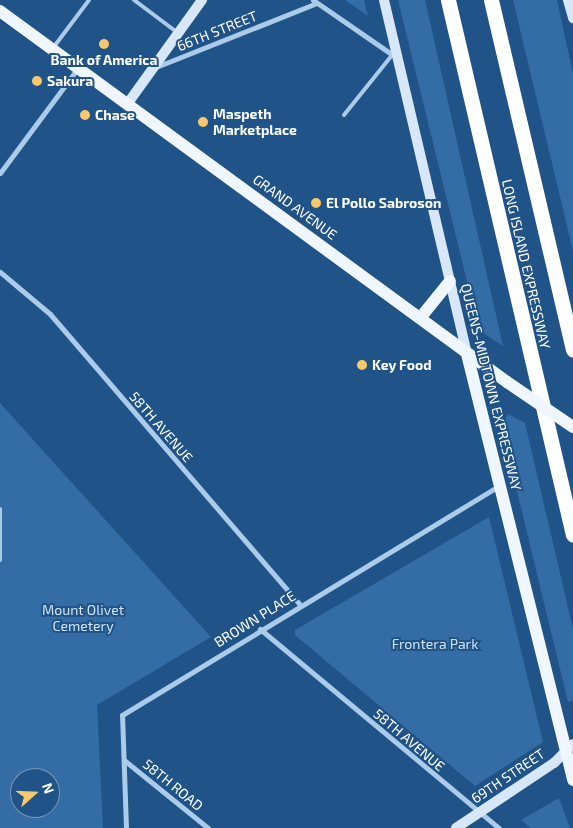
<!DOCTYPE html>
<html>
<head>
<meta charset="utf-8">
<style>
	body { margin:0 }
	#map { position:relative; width:573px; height:828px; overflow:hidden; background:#205388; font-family:"Exo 2",sans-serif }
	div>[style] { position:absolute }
	.green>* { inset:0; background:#346da6 }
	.lane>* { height:4px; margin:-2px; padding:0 2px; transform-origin:2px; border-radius:2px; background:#abcbea }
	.street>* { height:5px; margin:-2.5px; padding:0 2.5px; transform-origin:2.5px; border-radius:2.5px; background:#abcbea }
	.secondary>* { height:10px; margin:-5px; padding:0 5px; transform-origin:5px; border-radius:5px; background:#d7e7f8 }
	.primary>* { height:12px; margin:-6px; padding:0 6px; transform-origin:6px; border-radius:6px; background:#eff6fe }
	.highway>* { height:15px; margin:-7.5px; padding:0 7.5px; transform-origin:7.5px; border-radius:7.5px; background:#fff }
	.primary-bridge>* { height:12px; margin:-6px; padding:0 6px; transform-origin:6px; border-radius:6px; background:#eff6fe }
	.dots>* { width:14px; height:14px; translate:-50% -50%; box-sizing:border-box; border:2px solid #205388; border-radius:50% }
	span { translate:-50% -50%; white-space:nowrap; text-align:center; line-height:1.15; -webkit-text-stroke:4px #205388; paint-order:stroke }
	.street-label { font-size:14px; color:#fff }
	.poi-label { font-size:14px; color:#fff; font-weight:700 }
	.left { translate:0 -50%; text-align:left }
	.park-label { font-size:14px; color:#d0e4f8 }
	.north { position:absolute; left:10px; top:768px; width:50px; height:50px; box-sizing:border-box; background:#205388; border:1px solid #7998b8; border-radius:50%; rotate:70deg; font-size:14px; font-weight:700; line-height:20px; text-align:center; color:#fff }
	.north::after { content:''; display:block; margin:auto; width:18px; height:22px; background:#f8c96c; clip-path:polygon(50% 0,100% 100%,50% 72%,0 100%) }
</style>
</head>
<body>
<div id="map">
	<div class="green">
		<i style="clip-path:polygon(345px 0,364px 0,368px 16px)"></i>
		<i style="clip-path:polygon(398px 0,425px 0,503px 346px,483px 333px,476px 318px)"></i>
		<i style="clip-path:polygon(513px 0,557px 0,573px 74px,573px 251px)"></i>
		<i style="clip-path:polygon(evenodd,0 403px,211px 637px,97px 705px,103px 828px,0 828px,0 403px,20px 778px,50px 778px,50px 808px,20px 808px,20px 778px)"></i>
		<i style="clip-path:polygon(508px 414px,525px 423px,573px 629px,573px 700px,568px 702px,501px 425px)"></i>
		<i style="clip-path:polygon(489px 517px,543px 742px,475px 786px,295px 635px,295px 630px)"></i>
		<i style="clip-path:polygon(559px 798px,570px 828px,531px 828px,521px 820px)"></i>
	</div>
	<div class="lane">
		<i style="left:134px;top:0;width:55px;rotate:36.9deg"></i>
		<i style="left:53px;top:48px;width:60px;rotate:-53.1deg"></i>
		<i style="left:344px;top:115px;width:77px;rotate:-51.3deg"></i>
		<i style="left:0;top:509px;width:51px;rotate:90deg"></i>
	</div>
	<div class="street">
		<i style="left:313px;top:0;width:102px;rotate:34.6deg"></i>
		<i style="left:156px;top:67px;width:173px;rotate:-21.7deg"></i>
		<i style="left:0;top:173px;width:131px;rotate:-53.4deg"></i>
		<i style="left:0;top:272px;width:65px;rotate:40deg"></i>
		<i style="left:50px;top:314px;width:382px;rotate:49.3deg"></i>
		<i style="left:260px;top:629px;width:311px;rotate:39.8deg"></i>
		<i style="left:124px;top:760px;width:108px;rotate:39deg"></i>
		<i style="left:126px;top:828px;width:113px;rotate:-92deg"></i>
		<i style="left:122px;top:715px;width:441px;rotate:-31.3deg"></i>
	</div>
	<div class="secondary">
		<i style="left:384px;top:0;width:364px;rotate:76.8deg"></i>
		<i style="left:568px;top:0;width:19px;rotate:74deg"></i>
		<i style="left:128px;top:103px;width:127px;rotate:-54.3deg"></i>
		<i style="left:456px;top:828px;width:118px;rotate:-33.6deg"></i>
		<i style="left:554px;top:763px;width:27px;rotate:-45deg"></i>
	</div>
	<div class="primary">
		<i style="left:0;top:11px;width:628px;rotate:36.2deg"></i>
		<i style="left:421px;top:317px;width:46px;rotate:-51.1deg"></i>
		<i style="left:467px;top:354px;width:439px;rotate:76deg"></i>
	</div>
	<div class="highway">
		<i style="left:448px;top:0;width:549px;rotate:76.85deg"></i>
		<i style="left:491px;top:0;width:359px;rotate:76.8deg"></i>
	</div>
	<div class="primary-bridge">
		<i style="left:507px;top:382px;width:80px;rotate:34.3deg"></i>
	</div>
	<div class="dots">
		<i style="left:104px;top:44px;background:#f8c96c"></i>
		<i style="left:37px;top:81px;background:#f8c96c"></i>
		<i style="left:85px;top:115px;background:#f8c96c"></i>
		<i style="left:203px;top:122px;background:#f8c96c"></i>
		<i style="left:316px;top:203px;background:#f8c96c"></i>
		<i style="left:362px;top:365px;background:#f8c96c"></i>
	</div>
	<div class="street-label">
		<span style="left:217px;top:31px;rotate:-22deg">66TH STREET</span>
		<span style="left:295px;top:207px;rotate:36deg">GRAND AVENUE</span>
		<span style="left:526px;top:264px;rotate:77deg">LONG ISLAND EXPRESSWAY</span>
		<span style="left:491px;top:387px;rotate:76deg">QUEENS-MIDTOWN EXPRESSWAY</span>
		<span style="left:161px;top:427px;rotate:49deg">58TH AVENUE</span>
		<span style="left:255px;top:619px;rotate:-32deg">BROWN PLACE</span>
		<span style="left:409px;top:740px;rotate:40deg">58TH AVENUE</span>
		<span style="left:508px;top:776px;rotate:-34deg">69TH STREET</span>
		<span style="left:173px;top:785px;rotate:39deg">58TH ROAD</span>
	</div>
	<div class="poi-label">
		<span style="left:104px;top:60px">Bank of America</span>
		<span class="left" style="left:47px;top:81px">Sakura</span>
		<span class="left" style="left:213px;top:122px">Maspeth<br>Marketplace</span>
		<span class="left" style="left:95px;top:115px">Chase</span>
		<span class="left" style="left:326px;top:203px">El Pollo Sabroson</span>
		<span class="left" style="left:372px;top:365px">Key Food</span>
	</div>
	<div class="park-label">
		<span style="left:83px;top:618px">Mount Olivet<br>Cemetery</span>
		<span style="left:435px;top:644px">Frontera Park</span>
	</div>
	<div class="north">N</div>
</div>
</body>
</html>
